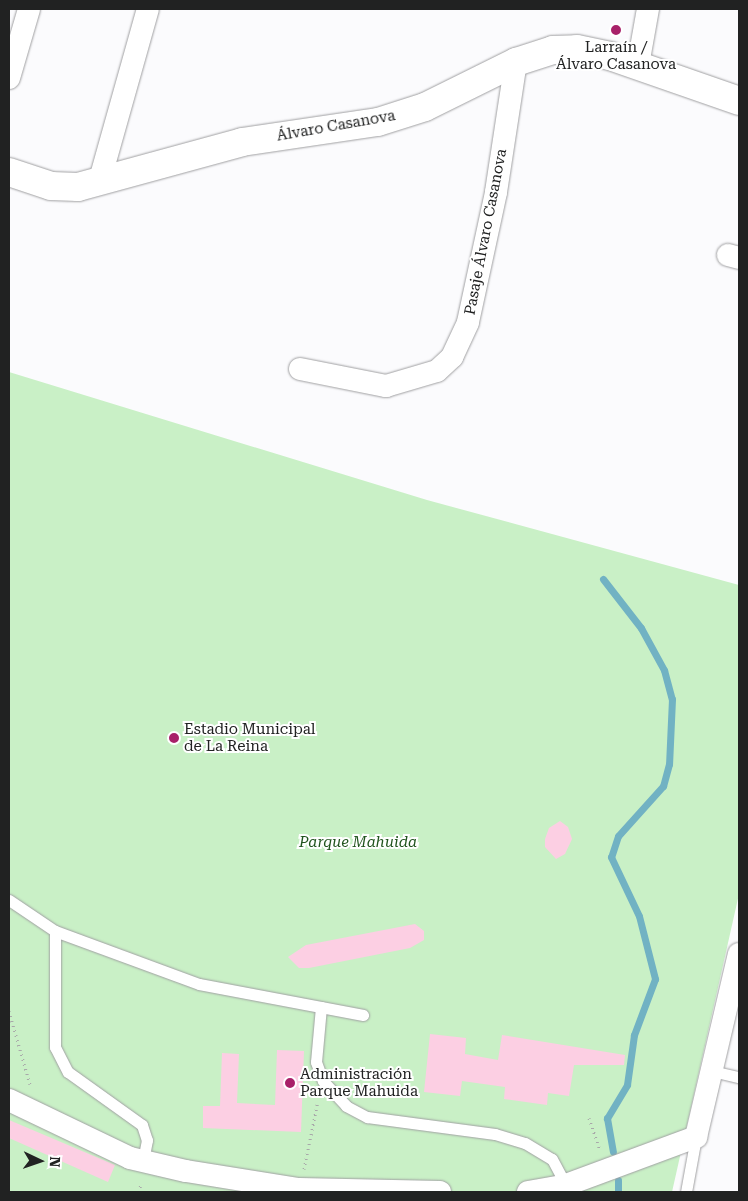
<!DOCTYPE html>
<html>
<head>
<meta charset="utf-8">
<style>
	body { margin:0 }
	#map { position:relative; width:748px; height:1201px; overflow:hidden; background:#fbfbfd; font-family:"Roboto Serif",serif }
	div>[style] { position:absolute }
	.green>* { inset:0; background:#c9f0c6 }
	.stream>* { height:7px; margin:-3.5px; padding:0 3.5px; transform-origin:3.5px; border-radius:3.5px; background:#71b2c3 }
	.building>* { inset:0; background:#fccfe3 }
	.path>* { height:3px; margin-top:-1.5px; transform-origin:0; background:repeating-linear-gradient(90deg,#a8a8a9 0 1px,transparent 0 5px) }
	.roads { filter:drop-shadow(0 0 1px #a0a0a2) drop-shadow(0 0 1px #a0a0a2) }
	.lane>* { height:11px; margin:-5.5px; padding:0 5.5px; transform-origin:5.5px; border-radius:5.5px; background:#fff }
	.street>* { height:22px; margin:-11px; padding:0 11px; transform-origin:11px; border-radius:11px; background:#fff }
	.secondary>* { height:28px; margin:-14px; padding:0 14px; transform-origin:14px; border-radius:14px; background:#fff }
	.dots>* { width:14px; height:14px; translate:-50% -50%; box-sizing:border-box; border:2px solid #fff; border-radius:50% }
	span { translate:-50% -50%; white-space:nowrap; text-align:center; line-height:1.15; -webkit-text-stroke:4px #fff; paint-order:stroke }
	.poi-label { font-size:15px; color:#212222 }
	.left { translate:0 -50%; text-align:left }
	.street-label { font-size:15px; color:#212222 }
	.park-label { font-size:15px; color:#21541e; font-style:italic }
	.frame { position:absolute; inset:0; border:10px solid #212222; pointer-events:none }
	.north { position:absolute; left:15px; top:1136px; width:50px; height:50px; -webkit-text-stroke:4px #fff; paint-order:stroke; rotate:93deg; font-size:14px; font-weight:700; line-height:20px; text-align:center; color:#212222 }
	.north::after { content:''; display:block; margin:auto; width:18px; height:22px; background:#212222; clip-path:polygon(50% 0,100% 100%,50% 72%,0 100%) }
</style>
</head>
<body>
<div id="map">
	<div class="green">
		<i style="clip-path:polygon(9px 372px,427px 500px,739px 585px,739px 894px,672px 1192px,9px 1192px)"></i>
	</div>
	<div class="stream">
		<i style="left:603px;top:579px;width:62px;rotate:52.2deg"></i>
		<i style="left:641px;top:628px;width:48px;rotate:61.3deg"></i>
		<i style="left:664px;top:670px;width:30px;rotate:75deg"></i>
		<i style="left:672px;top:699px;width:65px;rotate:92.6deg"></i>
		<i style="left:669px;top:764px;width:23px;rotate:105deg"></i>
		<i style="left:663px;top:786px;width:67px;rotate:132deg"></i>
		<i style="left:618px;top:836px;width:22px;rotate:108deg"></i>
		<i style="left:611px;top:857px;width:65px;rotate:64.6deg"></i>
		<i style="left:639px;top:916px;width:65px;rotate:75.7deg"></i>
		<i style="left:655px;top:979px;width:60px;rotate:110.6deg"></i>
		<i style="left:634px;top:1035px;width:50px;rotate:98deg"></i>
		<i style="left:627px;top:1085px;width:39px;rotate:121deg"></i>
		<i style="left:607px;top:1118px;width:34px;rotate:80deg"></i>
		<i style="left:618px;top:1192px;width:12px;rotate:-90deg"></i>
	</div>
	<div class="building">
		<i style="clip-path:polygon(560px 821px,568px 827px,572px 839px,565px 854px,556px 859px,545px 847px,545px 839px,549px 828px)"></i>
		<i style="clip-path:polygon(415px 924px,424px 931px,424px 940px,410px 948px,309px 968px,299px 968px,288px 957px,306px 945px)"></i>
		<i style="clip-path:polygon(430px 1034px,466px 1038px,465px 1054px,498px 1060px,502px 1035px,625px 1055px,624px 1065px,574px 1065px,569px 1096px,548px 1093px,547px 1105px,504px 1099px,505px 1087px,462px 1081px,460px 1096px,424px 1092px)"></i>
		<i style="clip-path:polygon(277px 1050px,304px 1051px,301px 1132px,203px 1128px,203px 1106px,220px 1106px,222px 1053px,239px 1054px,237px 1103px,275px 1105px)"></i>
		<i style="clip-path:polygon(9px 1120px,115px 1165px,108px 1182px,9px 1138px)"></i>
	</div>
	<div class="path">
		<i style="left:9px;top:1011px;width:76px;rotate:74deg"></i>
		<i style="left:589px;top:1118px;width:34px;rotate:71deg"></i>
		<i style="left:304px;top:1169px;width:69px;rotate:-78.4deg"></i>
		<i style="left:139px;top:1192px;width:9px;rotate:-77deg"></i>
	</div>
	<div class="roads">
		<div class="lane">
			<i style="left:9px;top:900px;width:55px;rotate:34deg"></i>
			<i style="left:55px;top:931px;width:153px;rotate:20.2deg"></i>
			<i style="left:199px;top:984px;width:167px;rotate:10.7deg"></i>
			<i style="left:55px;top:931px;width:116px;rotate:90deg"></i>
			<i style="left:55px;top:1047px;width:28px;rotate:63deg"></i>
			<i style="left:68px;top:1072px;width:91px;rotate:35.6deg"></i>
			<i style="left:142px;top:1125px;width:16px;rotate:72deg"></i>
			<i style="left:147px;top:1140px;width:20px;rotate:101deg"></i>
			<i style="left:321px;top:1007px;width:55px;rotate:95.2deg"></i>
			<i style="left:316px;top:1062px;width:20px;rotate:70deg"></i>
			<i style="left:323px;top:1081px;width:34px;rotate:47deg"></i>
			<i style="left:346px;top:1106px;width:24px;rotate:28deg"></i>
			<i style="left:367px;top:1117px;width:129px;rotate:7.6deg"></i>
			<i style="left:495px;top:1134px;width:31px;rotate:17deg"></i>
			<i style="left:525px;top:1143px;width:31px;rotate:31deg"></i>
			<i style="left:552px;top:1159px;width:30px;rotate:62deg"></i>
			<i style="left:712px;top:1071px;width:28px;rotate:13deg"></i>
			<i style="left:686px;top:1192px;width:56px;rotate:-79.7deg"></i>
		</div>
		<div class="street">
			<i style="left:638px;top:65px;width:57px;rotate:-79.9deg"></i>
			<i style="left:9px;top:78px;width:72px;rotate:-73.8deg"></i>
			<i style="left:99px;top:183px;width:181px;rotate:-74.3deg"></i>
			<i style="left:728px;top:255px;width:11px;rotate:15deg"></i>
			<i style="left:300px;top:369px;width:88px;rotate:11.2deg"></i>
			<i style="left:386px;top:386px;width:53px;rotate:-16.4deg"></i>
			<i style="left:437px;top:371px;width:21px;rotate:-43deg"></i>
			<i style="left:452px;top:357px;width:38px;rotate:-65deg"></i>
			<i style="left:468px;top:322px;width:133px;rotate:-77.8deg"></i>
			<i style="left:496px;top:192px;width:132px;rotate:-81.3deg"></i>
			<i style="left:9px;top:1100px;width:134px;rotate:25.6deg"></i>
			<i style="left:130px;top:1158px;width:57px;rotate:13.1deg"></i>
			<i style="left:186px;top:1171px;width:114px;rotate:9.1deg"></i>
			<i style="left:299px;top:1189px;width:141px;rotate:1.2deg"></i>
			<i style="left:528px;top:1192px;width:39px;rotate:-10deg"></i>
			<i style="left:566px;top:1185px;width:139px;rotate:-20.3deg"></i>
			<i style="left:696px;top:1137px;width:188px;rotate:-76.8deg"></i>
		</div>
		<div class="secondary">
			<i style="left:9px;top:172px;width:44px;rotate:18.4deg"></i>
			<i style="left:51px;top:186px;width:27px;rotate:2deg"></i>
			<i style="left:78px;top:187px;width:170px;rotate:-15.3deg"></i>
			<i style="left:242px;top:142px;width:137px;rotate:-8.4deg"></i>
			<i style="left:378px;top:122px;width:49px;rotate:-17.7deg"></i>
			<i style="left:425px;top:107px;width:102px;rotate:-26.3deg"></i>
			<i style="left:516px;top:62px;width:39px;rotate:-18deg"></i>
			<i style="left:553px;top:50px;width:24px;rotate:-2deg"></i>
			<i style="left:577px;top:49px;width:34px;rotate:12deg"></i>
			<i style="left:610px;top:56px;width:137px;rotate:19.2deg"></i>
		</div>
	</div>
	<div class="dots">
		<i style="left:616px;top:30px;background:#a82169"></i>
		<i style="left:174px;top:738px;background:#a82169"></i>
		<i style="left:290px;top:1083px;background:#a82169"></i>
	</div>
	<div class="poi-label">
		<span style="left:616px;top:56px">Larraín /<br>Álvaro Casanova</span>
		<span class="left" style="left:184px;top:738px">Estadio Municipal<br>de La Reina</span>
		<span class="left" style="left:300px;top:1083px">Administración<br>Parque Mahuida</span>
	</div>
	<div class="street-label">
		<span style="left:336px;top:126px;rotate:-10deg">Álvaro Casanova</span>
		<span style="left:486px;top:232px;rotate:-79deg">Pasaje Álvaro Casanova</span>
	</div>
	<div class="park-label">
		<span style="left:358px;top:843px">Parque Mahuida</span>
	</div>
	<div class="frame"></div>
	<div class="north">N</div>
</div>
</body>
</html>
